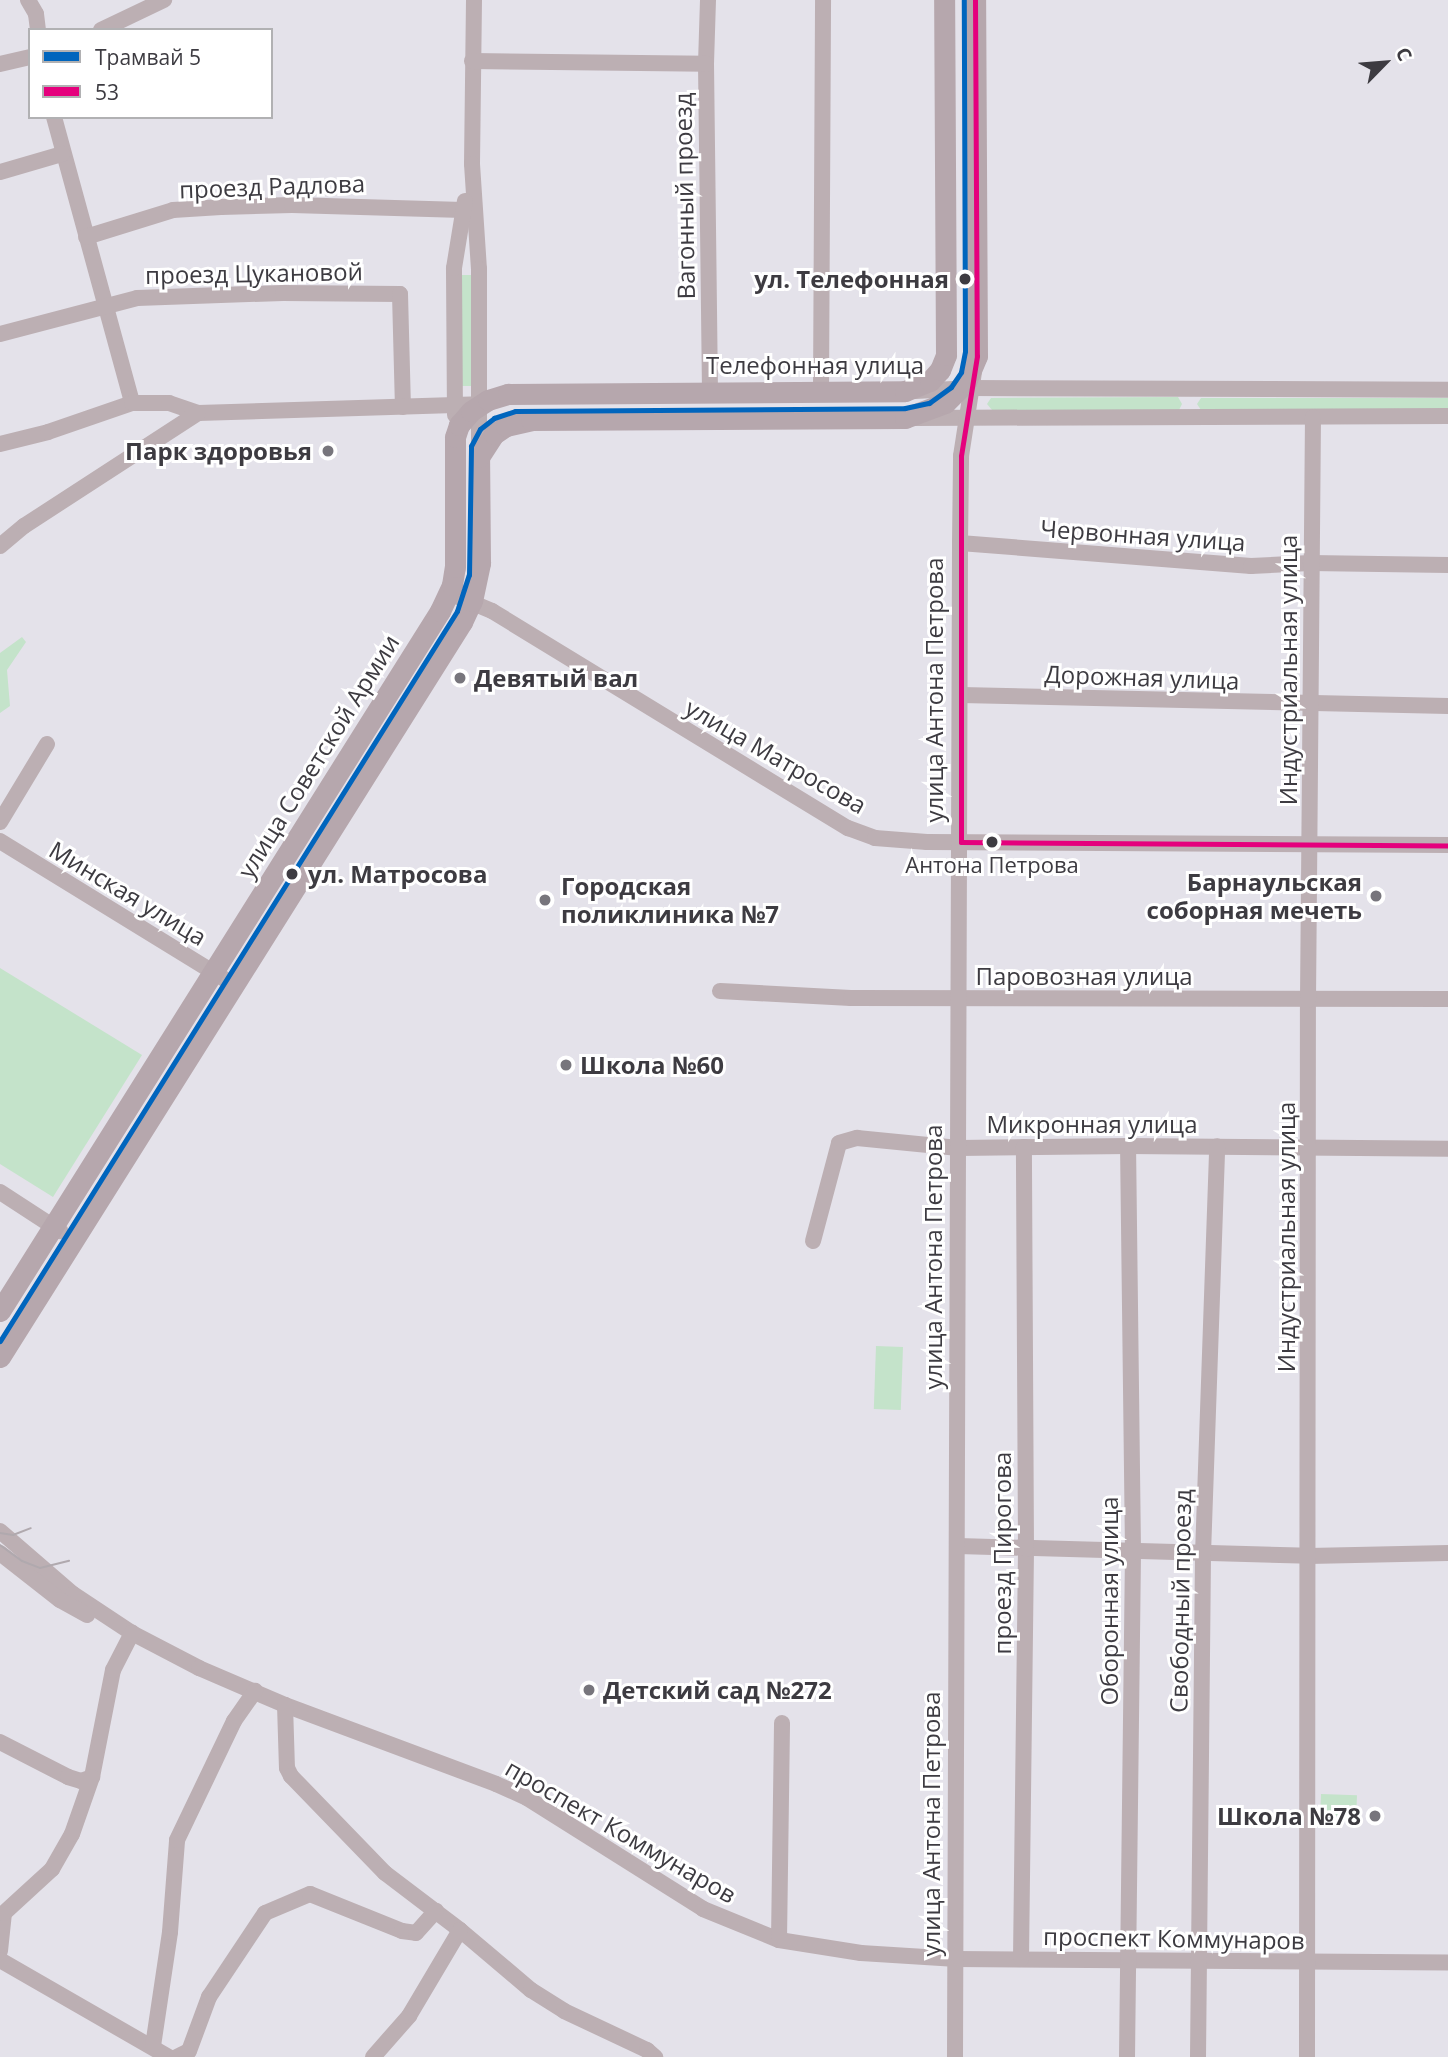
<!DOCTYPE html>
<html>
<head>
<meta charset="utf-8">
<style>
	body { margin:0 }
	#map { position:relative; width:1448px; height:2057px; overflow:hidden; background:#e4e2ea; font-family:"Open Sans",sans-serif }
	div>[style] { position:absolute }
	.green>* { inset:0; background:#c4e3ca; transform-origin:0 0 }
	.minor>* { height:16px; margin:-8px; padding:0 8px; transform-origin:8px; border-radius:8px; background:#bcafb3 }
	.major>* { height:21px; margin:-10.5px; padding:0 10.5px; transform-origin:10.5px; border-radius:10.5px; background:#b6a7ad }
	.tram>* { height:2px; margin:-1px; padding:0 1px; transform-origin:1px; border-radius:1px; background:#b0a9ae }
	.bus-1>* { height:5px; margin:-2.5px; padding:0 2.5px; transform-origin:2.5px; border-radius:2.5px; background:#e5007d }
	.tram-1>* { height:5px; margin:-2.5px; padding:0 2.5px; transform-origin:2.5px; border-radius:2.5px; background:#0065bd }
	.dots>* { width:19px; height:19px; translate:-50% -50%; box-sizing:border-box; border:4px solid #fff; border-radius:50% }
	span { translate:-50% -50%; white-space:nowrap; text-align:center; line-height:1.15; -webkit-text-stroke:6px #fff; paint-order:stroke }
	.bus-label { font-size:22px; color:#3d3b41 }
	.street-label { font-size:24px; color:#3d3b41 }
	.stop-label { font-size:24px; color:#3d3b41; font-weight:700 }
	.right { translate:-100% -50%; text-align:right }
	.left { translate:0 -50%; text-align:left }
	.poi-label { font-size:24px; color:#3d3b41; font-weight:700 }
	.legend { position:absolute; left:28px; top:28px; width:245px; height:91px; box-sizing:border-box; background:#fff; border:2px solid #b1b1b3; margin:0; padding:9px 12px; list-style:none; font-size:21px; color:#3d3b41 }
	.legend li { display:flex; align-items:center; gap:14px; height:35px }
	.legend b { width:35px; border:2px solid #b1b1b3 }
	.north { position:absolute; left:1350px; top:28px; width:70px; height:70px; -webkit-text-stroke:5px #fff; paint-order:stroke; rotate:65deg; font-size:19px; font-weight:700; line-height:28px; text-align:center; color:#3d3b41 }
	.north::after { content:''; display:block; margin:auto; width:24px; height:32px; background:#3d3b41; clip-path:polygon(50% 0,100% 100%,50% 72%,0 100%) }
</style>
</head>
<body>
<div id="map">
	<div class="green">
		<i style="left:462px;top:275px;width:9px;height:111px"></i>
		<i style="clip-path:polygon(1178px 397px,1182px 404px,1179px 410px,992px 410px,987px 404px,991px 398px)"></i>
		<i style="clip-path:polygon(1201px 398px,1448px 398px,1448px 410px,1201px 410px,1197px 404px)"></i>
		<i style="clip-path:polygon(22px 637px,26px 642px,7px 670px,10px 706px,0 713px,0 653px)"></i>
		<i style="clip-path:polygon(0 968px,142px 1055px,53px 1197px,0 1164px)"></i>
		<i style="left:876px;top:1346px;width:27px;height:63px;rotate:2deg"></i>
		<i style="left:1321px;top:1794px;width:36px;height:21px;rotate:2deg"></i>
	</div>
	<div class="minor">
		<i style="left:28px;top:0;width:16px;rotate:60deg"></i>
		<i style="left:36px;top:14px;width:16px;rotate:83deg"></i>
		<i style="left:474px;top:0;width:164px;rotate:90.7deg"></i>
		<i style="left:472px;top:164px;width:105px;rotate:86.2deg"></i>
		<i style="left:479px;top:269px;width:188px;rotate:90deg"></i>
		<i style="left:708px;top:0;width:64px;rotate:91.8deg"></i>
		<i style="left:706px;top:64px;width:328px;rotate:89.3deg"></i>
		<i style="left:101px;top:30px;width:70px;rotate:-25.5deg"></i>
		<i style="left:472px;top:61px;width:234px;rotate:0.7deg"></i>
		<i style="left:0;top:64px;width:31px;rotate:-13deg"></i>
		<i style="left:54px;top:117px;width:296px;rotate:74.7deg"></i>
		<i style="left:0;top:172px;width:65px;rotate:-16.2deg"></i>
		<i style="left:86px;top:237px;width:91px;rotate:-17.2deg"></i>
		<i style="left:173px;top:210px;width:48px;rotate:-3.6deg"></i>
		<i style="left:221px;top:207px;width:71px;rotate:-1.6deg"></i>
		<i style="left:292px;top:205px;width:171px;rotate:1.7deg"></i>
		<i style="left:0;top:334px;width:142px;rotate:-14.7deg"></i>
		<i style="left:137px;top:298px;width:146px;rotate:-2deg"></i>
		<i style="left:283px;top:293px;width:117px;rotate:0.5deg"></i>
		<i style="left:400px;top:294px;width:113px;rotate:88.5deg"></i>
		<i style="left:821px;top:391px;width:391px;rotate:-89.7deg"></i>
		<i style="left:915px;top:391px;width:57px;rotate:-3deg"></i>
		<i style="left:972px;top:388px;width:476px;rotate:0.2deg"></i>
		<i style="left:455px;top:415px;width:147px;rotate:-90.4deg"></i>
		<i style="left:454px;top:268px;width:68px;rotate:-80.7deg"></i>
		<i style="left:915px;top:418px;width:533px;rotate:-0.21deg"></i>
		<i style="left:0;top:444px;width:49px;rotate:-14deg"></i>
		<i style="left:48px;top:432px;width:89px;rotate:-19deg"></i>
		<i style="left:132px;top:403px;width:37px"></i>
		<i style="left:169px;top:403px;width:31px;rotate:19deg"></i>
		<i style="left:198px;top:413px;width:281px;rotate:-1.8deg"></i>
		<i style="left:960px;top:543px;width:292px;rotate:4.5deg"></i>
		<i style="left:1251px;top:566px;width:59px;rotate:-2.9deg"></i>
		<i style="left:1310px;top:563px;width:138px;rotate:0.8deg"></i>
		<i style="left:0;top:546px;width:31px;rotate:-40deg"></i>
		<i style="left:24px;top:526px;width:207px;rotate:-33deg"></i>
		<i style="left:449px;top:593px;width:47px;rotate:22.7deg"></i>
		<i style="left:492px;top:611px;width:417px;rotate:31.4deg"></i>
		<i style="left:848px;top:828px;width:29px;rotate:20deg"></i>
		<i style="left:875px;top:838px;width:52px;rotate:4.4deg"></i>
		<i style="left:927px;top:842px;width:521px;rotate:0.33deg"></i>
		<i style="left:961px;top:695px;width:487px;rotate:1.3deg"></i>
		<i style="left:0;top:822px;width:91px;rotate:-58.9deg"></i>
		<i style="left:0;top:841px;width:273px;rotate:31.6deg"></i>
		<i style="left:720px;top:991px;width:131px;rotate:3.1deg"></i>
		<i style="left:851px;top:998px;width:597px;rotate:0.1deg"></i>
		<i style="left:0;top:1192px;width:72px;rotate:33deg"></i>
		<i style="left:813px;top:1241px;width:101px;rotate:-75.1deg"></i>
		<i style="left:839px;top:1143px;width:19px;rotate:-16deg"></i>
		<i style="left:857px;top:1138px;width:102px;rotate:5.6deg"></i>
		<i style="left:959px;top:1148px;width:169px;rotate:-0.7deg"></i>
		<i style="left:1128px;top:1146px;width:320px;rotate:0.5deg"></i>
		<i style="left:0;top:1531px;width:96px;rotate:40.8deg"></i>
		<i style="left:73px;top:1594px;width:71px;rotate:33.5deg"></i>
		<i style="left:132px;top:1633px;width:76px;rotate:27.6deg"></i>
		<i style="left:199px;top:1668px;width:94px;rotate:23.3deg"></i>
		<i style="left:285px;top:1705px;width:225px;rotate:20.5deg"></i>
		<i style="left:496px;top:1784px;width:34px;rotate:24deg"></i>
		<i style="left:527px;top:1798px;width:208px;rotate:32.2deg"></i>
		<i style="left:703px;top:1909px;width:82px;rotate:22.2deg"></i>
		<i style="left:779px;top:1940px;width:83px;rotate:9deg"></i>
		<i style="left:861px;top:1953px;width:96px;rotate:3.6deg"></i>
		<i style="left:957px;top:1959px;width:491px;rotate:0.4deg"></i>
		<i style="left:958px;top:1546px;width:351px;rotate:1.6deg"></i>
		<i style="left:1309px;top:1556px;width:139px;rotate:-1.2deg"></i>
		<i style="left:0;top:1553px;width:76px;rotate:38.1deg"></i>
		<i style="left:60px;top:1600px;width:31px;rotate:29deg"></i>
		<i style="left:285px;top:1705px;width:63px;rotate:88.2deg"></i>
		<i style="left:287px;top:1768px;width:9px;rotate:63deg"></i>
		<i style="left:291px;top:1776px;width:135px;rotate:45.9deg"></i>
		<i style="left:385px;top:1873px;width:94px;rotate:37.2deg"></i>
		<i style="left:460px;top:1930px;width:93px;rotate:40.2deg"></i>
		<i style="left:531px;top:1990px;width:39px;rotate:32deg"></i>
		<i style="left:564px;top:2011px;width:92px;rotate:25.2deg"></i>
		<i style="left:647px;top:2050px;width:11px;rotate:41deg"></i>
		<i style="left:0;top:1742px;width:76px;rotate:27.2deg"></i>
		<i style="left:68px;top:1777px;width:14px;rotate:17deg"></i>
		<i style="left:81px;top:1781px;width:12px;rotate:-20deg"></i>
		<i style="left:92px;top:1777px;width:109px;rotate:-78.9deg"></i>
		<i style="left:113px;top:1670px;width:42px;rotate:-62.8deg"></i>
		<i style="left:779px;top:1940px;width:217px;rotate:-89.2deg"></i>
		<i style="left:0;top:1951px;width:38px;rotate:-84deg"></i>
		<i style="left:4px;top:1913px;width:65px;rotate:-42.5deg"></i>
		<i style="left:52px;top:1869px;width:40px;rotate:-60.3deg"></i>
		<i style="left:72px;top:1834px;width:60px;rotate:-70.7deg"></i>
		<i style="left:1021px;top:1959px;width:410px;rotate:-89.3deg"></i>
		<i style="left:1026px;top:1549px;width:402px;rotate:-90.3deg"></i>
		<i style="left:0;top:1960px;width:195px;rotate:29.9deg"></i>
		<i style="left:153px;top:2046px;width:115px;rotate:-81.5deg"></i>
		<i style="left:170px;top:1932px;width:92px;rotate:-85.6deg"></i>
		<i style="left:177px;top:1840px;width:132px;rotate:-64.4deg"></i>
		<i style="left:234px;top:1721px;width:37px;rotate:-55deg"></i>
		<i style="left:177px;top:2057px;width:13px;rotate:-27deg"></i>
		<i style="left:189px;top:2051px;width:58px;rotate:-69.7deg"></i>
		<i style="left:209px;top:1997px;width:101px;rotate:-56.3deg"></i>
		<i style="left:265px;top:1913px;width:49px;rotate:-22.9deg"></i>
		<i style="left:310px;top:1894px;width:99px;rotate:21.9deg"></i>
		<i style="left:402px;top:1931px;width:14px;rotate:8deg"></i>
		<i style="left:416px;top:1933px;width:30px;rotate:-48deg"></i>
		<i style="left:373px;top:2057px;width:55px;rotate:-48.7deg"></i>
		<i style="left:409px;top:2016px;width:100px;rotate:-59.3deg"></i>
		<i style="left:955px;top:2057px;width:1514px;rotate:-89.81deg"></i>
		<i style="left:960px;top:543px;width:87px;rotate:-89.3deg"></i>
		<i style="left:961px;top:456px;width:85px;rotate:-81.2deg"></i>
		<i style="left:1127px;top:2057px;width:505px;rotate:-89.32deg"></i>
		<i style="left:1133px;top:1552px;width:406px;rotate:-90.7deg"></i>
		<i style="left:1198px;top:2057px;width:503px;rotate:-89.43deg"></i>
		<i style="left:1203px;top:1554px;width:408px;rotate:-88deg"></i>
		<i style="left:1307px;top:2057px;width:1057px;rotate:-89.95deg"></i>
		<i style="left:1308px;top:1000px;width:583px;rotate:-89.51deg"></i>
	</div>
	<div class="major">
		<i style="left:0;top:1311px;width:827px;rotate:-57.85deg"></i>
		<i style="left:440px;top:611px;width:29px;rotate:-65deg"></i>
		<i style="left:452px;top:585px;width:18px;rotate:-81deg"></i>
		<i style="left:455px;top:567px;width:130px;rotate:-90deg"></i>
		<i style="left:455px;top:437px;width:13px;rotate:-72deg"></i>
		<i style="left:459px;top:425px;width:18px;rotate:-49deg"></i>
		<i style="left:471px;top:411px;width:20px;rotate:-33deg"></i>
		<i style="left:488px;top:400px;width:21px;rotate:-17deg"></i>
		<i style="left:508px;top:394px;width:397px;rotate:-0.4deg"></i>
		<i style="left:905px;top:391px;width:27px;rotate:-22deg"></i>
		<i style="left:930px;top:381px;width:15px;rotate:-48deg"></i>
		<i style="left:940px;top:370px;width:16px;rotate:-68deg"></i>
		<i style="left:946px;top:355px;width:355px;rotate:-90.3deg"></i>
		<i style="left:0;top:1357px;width:868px;rotate:-57.85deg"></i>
		<i style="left:462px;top:622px;width:23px;rotate:-65deg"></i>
		<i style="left:472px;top:601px;width:39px;rotate:-78deg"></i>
		<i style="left:480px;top:563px;width:106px;rotate:-90.5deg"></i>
		<i style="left:479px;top:457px;width:27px;rotate:-57deg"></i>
		<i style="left:494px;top:434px;width:14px;rotate:-34deg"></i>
		<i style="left:506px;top:426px;width:26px;rotate:-13deg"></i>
		<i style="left:531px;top:420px;width:374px;rotate:-0.3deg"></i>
		<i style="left:905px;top:418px;width:43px;rotate:-20.6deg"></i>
		<i style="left:945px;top:403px;width:30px;rotate:-45deg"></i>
		<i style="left:966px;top:382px;width:28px;rotate:-67deg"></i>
		<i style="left:977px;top:356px;width:356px;rotate:-90.3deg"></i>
	</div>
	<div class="tram">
		<i style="left:0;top:1533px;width:13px;rotate:9deg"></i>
		<i style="left:13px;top:1535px;width:19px;rotate:-21deg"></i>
		<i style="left:0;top:1545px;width:27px;rotate:36deg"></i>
		<i style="left:22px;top:1561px;width:19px;rotate:21deg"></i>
		<i style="left:40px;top:1568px;width:30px;rotate:-14deg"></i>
	</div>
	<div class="bus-1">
		<i style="left:975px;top:0;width:356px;rotate:89.7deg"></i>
		<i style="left:977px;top:356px;width:101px;rotate:99.1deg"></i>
		<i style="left:961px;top:456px;width:386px;rotate:90deg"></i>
		<i style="left:961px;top:842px;width:487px;rotate:0.4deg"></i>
	</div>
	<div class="tram-1">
		<i style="left:0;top:1341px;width:861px;rotate:-57.95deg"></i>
		<i style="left:457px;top:611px;width:38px;rotate:-72deg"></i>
		<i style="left:469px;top:575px;width:129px;rotate:-89.1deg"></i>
		<i style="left:471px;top:446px;width:19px;rotate:-62deg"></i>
		<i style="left:480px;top:429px;width:18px;rotate:-38deg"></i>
		<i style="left:494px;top:418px;width:22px;rotate:-18deg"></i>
		<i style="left:515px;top:411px;width:390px;rotate:-0.4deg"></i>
		<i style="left:905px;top:408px;width:25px;rotate:-12deg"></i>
		<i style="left:929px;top:403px;width:27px;rotate:-36deg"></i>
		<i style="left:951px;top:387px;width:18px;rotate:-56deg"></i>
		<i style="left:961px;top:372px;width:21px;rotate:-79deg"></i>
		<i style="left:965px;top:351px;width:351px;rotate:-90.2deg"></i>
	</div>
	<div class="dots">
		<i style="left:965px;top:279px;background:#3d3b41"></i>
		<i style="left:328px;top:451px;background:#77757c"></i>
		<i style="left:460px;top:678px;background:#77757c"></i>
		<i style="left:992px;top:842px;background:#3d3b41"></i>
		<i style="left:292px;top:874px;background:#3d3b41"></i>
		<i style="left:1376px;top:896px;background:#77757c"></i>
		<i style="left:545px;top:900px;background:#77757c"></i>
		<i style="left:566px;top:1065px;background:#77757c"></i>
		<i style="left:589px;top:1690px;background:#77757c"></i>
		<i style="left:1375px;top:1816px;background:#77757c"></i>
	</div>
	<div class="bus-label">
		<span style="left:992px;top:865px">Антона Петрова</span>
	</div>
	<div class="street-label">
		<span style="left:272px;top:186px;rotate:-2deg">проезд Радлова</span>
		<span style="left:684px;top:196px;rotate:-91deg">Вагонный проезд</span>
		<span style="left:254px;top:273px;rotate:-1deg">проезд Цукановой</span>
		<span style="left:815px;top:365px">Телефонная улица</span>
		<span style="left:1143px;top:535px;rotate:4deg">Червонная улица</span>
		<span style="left:1288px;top:670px;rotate:-90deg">Индустриальная улица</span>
		<span style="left:1142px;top:677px;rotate:2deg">Дорожная улица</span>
		<span style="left:934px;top:690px;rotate:-90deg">улица Антона Петрова</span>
		<span style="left:318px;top:756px;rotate:-58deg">улица Советской Армии</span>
		<span style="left:776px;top:756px;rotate:30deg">улица Матросова</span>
		<span style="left:128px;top:893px;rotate:31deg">Минская улица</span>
		<span style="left:1084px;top:976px">Паровозная улица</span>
		<span style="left:1092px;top:1124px">Микронная улица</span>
		<span style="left:1286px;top:1237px;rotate:-90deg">Индустриальная улица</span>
		<span style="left:933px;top:1257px;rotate:-90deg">улица Антона Петрова</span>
		<span style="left:1002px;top:1553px;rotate:-90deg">проезд Пирогова</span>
		<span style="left:1109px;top:1601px;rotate:-90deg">Оборонная улица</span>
		<span style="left:1180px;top:1601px;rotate:-89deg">Свободный проезд</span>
		<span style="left:931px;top:1824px;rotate:-90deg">улица Антона Петрова</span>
		<span style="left:621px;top:1831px;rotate:30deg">проспект Коммунаров</span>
		<span style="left:1174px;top:1938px;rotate:1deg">проспект Коммунаров</span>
	</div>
	<div class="stop-label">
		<span class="right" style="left:949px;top:279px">ул. Телефонная</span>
		<span class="left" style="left:308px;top:874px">ул. Матросова</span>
	</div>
	<div class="poi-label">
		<span class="right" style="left:312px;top:451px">Парк здоровья</span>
		<span class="left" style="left:474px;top:678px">Девятый вал</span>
		<span class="right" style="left:1362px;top:896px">Барнаульская<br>соборная мечеть</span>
		<span class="left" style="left:561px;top:900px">Городская<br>поликлиника №7</span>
		<span class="left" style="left:580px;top:1065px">Школа №60</span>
		<span class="left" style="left:603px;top:1690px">Детский сад №272</span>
		<span class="right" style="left:1361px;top:1816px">Школа №78</span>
	</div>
	<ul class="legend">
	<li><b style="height:9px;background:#0065bd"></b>Трамвай 5</li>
	<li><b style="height:9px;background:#e5007d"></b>53</li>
	</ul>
	<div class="north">С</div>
</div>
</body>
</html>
